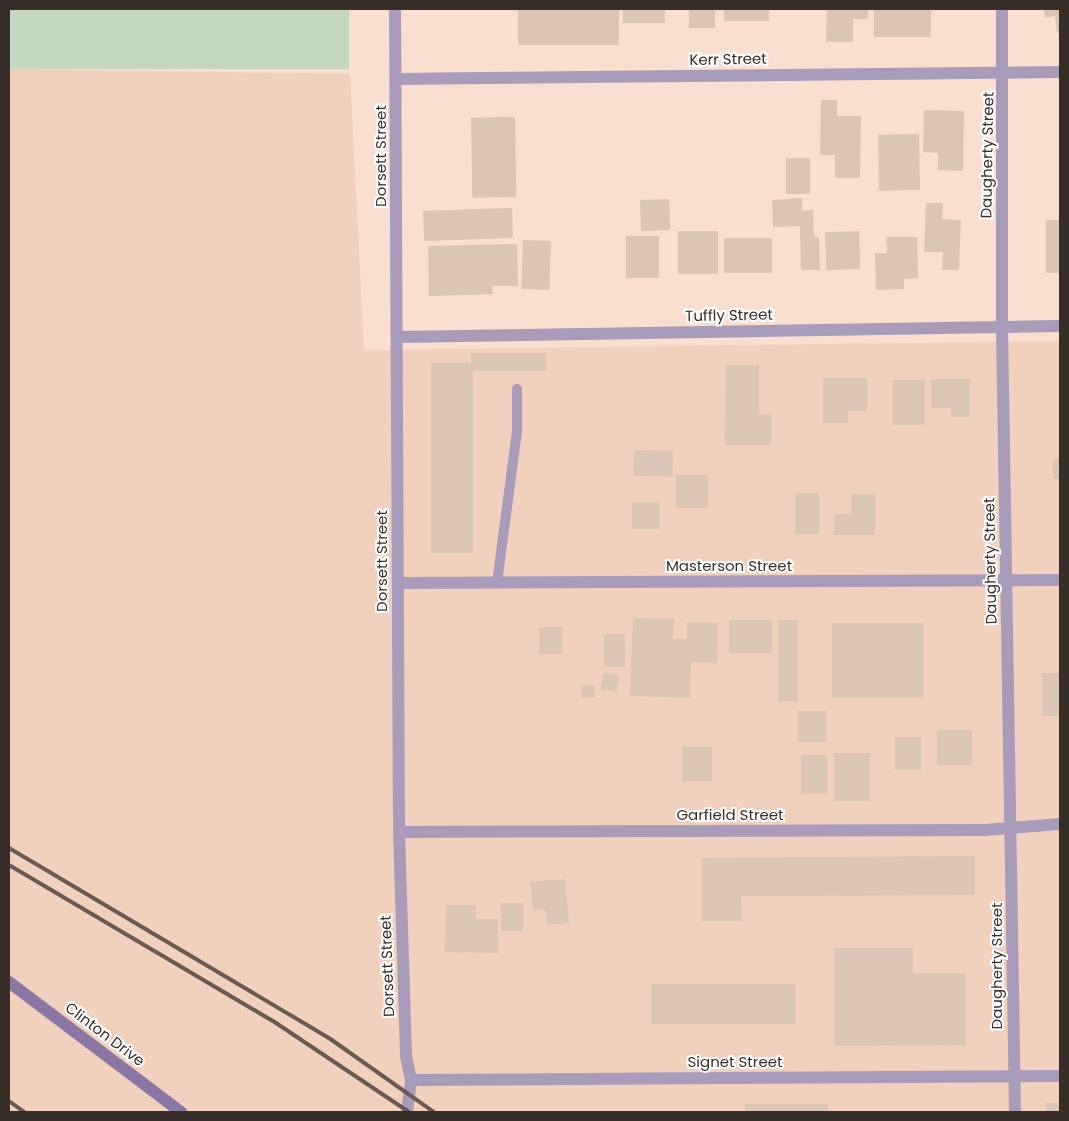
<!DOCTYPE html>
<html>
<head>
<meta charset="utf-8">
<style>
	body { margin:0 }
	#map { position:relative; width:1069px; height:1121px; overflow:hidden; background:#f8dfd0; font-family:Poppins,sans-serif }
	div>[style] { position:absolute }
	.built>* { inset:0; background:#f1d1be }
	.green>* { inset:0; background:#c5d7be; transform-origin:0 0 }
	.building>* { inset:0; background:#dbc5b4; transform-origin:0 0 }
	.service>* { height:10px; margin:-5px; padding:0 5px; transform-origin:5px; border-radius:5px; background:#a89cba }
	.minor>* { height:12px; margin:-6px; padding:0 6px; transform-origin:6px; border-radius:6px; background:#a89cba }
	.secondary>* { height:12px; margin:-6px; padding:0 6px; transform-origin:6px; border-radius:6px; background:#8a78a4 }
	.rail>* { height:4px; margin:-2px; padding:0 2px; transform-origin:2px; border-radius:2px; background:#695b53 }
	span { translate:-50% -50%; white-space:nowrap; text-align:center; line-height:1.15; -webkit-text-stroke:4px #fff; paint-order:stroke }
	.street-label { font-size:15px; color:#382e28 }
	.frame { position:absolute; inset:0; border:10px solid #382e28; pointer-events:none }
</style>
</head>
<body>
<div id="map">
	<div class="built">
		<i style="clip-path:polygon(9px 69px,350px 74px,364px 350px,1060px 341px,1060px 1112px,9px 1112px)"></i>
	</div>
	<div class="green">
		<i style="left:9px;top:9px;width:340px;height:60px"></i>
	</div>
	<div class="building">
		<i style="left:518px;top:9px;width:101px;height:36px"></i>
		<i style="left:623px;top:9px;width:42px;height:14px"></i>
		<i style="left:689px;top:9px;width:26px;height:19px"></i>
		<i style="left:724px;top:9px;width:45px;height:12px"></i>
		<i style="clip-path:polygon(827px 9px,868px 9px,868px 19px,853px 19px,853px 42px,826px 42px)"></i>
		<i style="left:874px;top:9px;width:57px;height:28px"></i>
		<i style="clip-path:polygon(1044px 9px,1060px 9px,1060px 32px,1057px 33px,1055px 16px,1045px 18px)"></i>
		<i style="clip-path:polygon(821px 100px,837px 100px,837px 116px,861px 116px,860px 178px,835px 178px,835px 155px,820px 155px)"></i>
		<i style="clip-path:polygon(924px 110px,964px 111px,963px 171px,938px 170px,938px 153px,923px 152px)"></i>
		<i style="left:515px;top:117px;width:80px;height:44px;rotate:89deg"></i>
		<i style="left:919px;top:134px;width:56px;height:41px;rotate:89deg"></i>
		<i style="left:786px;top:158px;width:24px;height:36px"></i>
		<i style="clip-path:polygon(802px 198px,802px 211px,813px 210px,814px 237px,819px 237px,820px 270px,801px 270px,800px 226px,773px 227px,772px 200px)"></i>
		<i style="left:669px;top:199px;width:31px;height:29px;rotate:88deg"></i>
		<i style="clip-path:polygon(926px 203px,943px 203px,942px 219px,961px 220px,959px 270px,942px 270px,943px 252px,924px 252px)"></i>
		<i style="left:512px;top:208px;width:30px;height:89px;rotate:88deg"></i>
		<i style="left:1046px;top:220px;width:14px;height:53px"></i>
		<i style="left:678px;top:231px;width:40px;height:43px"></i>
		<i style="left:859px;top:231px;width:38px;height:34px;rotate:88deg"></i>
		<i style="left:626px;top:236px;width:33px;height:42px"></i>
		<i style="clip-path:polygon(886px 237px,917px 237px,918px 278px,904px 279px,904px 289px,876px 290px,875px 253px,887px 253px)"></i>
		<i style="left:724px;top:238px;width:48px;height:35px"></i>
		<i style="left:523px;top:240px;width:28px;height:49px;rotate:2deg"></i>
		<i style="clip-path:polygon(517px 244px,518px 286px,492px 286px,493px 294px,429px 296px,428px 246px)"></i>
		<i style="clip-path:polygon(471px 353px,546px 353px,546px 371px,473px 371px,473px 553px,431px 553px,431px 363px,471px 363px)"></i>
		<i style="clip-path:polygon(726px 365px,759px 365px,759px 414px,771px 414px,771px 445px,725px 445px)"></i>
		<i style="clip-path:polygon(823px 378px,867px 378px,867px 411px,848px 411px,848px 423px,823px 423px)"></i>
		<i style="clip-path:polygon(931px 379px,970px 379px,969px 417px,951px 417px,951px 408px,931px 408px)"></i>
		<i style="left:893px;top:380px;width:32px;height:45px"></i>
		<i style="left:634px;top:450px;width:39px;height:26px;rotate:1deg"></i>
		<i style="left:1053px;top:459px;width:7px;height:20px"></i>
		<i style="left:676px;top:475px;width:32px;height:33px"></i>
		<i style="left:795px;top:493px;width:24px;height:41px"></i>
		<i style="clip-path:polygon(851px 494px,875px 494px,875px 535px,834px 535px,834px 514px,851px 514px)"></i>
		<i style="left:632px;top:502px;width:27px;height:27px"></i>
		<i style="clip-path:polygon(633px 618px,674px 619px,673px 639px,687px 639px,687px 622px,718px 623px,717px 663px,691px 662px,690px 698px,630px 696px)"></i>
		<i style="left:729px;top:620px;width:43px;height:33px"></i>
		<i style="left:778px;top:620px;width:20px;height:81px"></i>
		<i style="left:923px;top:623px;width:75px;height:91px;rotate:90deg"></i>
		<i style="left:539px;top:627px;width:23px;height:27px"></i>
		<i style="left:604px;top:634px;width:21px;height:33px"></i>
		<i style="left:603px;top:673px;width:16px;height:17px;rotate:7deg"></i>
		<i style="left:1042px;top:673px;width:18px;height:43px"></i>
		<i style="left:594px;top:685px;width:12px;height:13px;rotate:85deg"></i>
		<i style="left:798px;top:711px;width:28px;height:31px"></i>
		<i style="left:937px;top:730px;width:35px;height:35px"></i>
		<i style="left:895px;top:737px;width:26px;height:33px"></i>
		<i style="left:682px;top:747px;width:30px;height:34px"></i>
		<i style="left:834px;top:753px;width:36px;height:48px"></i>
		<i style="left:801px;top:755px;width:26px;height:39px"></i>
		<i style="clip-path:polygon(975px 856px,975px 895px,741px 896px,742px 921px,702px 921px,702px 858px)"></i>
		<i style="clip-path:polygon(565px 879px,569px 923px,547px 925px,545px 909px,533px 910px,530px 882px)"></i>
		<i style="left:501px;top:903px;width:22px;height:28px"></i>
		<i style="clip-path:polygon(446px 905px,476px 905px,476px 919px,498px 919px,498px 953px,445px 952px)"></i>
		<i style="clip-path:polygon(834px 948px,913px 948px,913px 973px,966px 973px,966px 1045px,834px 1046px)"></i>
		<i style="left:651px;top:984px;width:144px;height:40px"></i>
		<i style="left:1046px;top:1103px;width:14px;height:9px"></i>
		<i style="left:828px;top:1104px;width:8px;height:83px;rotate:90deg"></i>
	</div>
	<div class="service">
		<i style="left:497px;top:583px;width:152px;rotate:-82.5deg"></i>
		<i style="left:517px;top:432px;width:43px;rotate:-90deg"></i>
	</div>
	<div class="minor">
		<i style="left:395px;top:9px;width:823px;rotate:89.72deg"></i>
		<i style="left:399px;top:832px;width:224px;rotate:88.2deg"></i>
		<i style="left:406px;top:1056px;width:25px;rotate:78deg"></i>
		<i style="left:411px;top:1080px;width:32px;rotate:97deg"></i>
		<i style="left:1002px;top:9px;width:318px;rotate:90deg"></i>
		<i style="left:1002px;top:327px;width:785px;rotate:89.05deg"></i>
		<i style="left:397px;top:79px;width:663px;rotate:-0.6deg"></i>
		<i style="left:398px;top:337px;width:662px;rotate:-0.95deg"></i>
		<i style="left:399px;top:583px;width:661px;rotate:-0.26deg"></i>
		<i style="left:399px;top:832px;width:586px;rotate:-0.2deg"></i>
		<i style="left:985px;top:830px;width:75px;rotate:-4.6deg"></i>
		<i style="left:411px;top:1080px;width:649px;rotate:-0.35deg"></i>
	</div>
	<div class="secondary">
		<i style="left:9px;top:982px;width:216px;rotate:37.1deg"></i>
	</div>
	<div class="rail">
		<i style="left:9px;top:848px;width:372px;rotate:30.7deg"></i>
		<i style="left:329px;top:1038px;width:128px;rotate:35.2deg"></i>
		<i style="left:9px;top:865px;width:310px;rotate:30.6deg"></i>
		<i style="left:276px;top:1023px;width:160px;rotate:33.8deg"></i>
		<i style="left:9px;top:1101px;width:19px;rotate:36deg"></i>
	</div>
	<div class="street-label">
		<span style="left:728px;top:59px;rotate:-1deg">Kerr Street</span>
		<span style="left:987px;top:155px;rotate:-89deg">Daugherty Street</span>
		<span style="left:381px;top:156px;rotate:-90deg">Dorsett Street</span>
		<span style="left:729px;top:315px;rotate:-1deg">Tuffly Street</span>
		<span style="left:382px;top:561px;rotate:-90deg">Dorsett Street</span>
		<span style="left:990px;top:561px;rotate:-91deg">Daugherty Street</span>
		<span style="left:729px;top:566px">Masterson Street</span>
		<span style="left:730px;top:815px">Garfield Street</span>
		<span style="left:387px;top:966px;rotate:-92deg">Dorsett Street</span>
		<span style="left:997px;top:966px;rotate:-90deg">Daugherty Street</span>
		<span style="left:105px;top:1034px;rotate:37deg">Clinton Drive</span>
		<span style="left:735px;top:1062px">Signet Street</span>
	</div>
	<div class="frame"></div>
</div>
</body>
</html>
